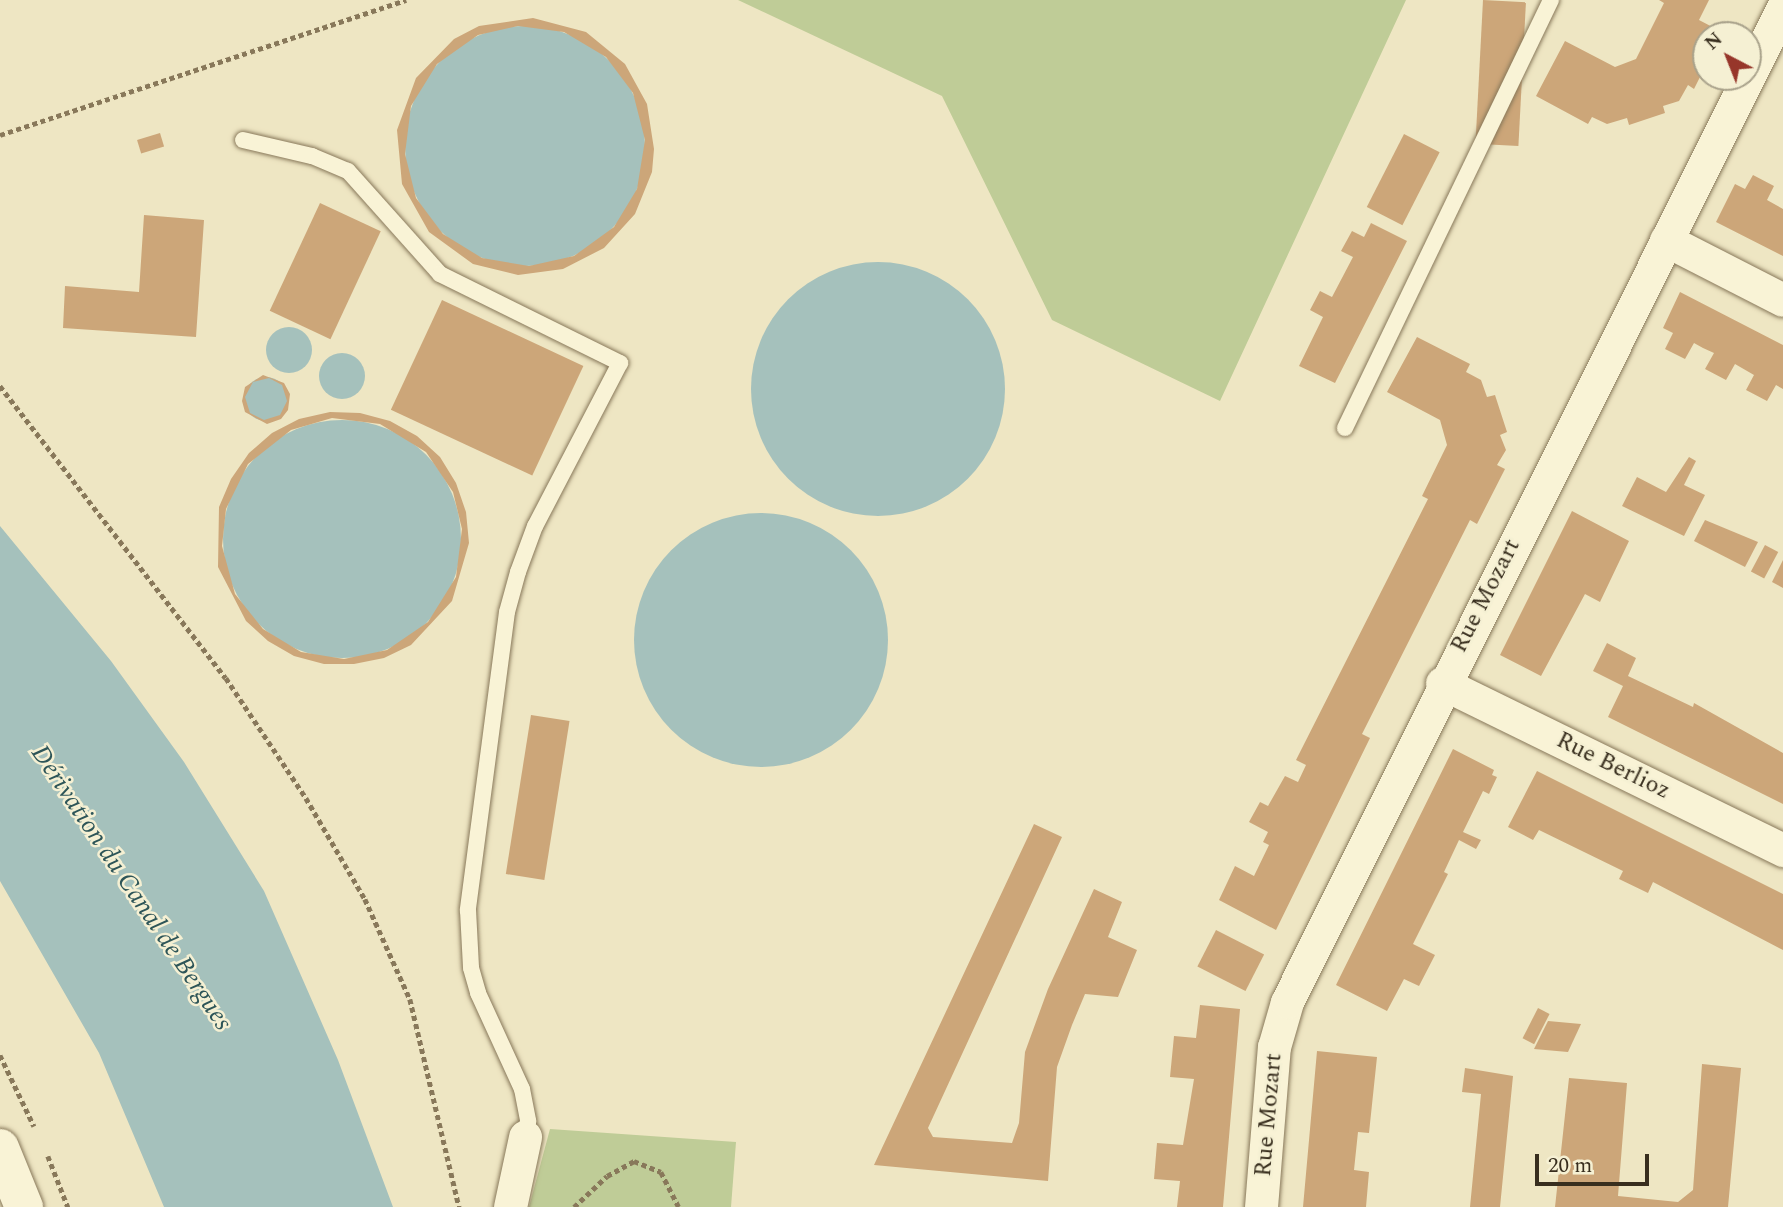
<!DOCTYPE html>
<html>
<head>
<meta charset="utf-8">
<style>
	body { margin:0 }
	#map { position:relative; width:1783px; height:1207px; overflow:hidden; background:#eee6c3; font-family:Spectral,serif }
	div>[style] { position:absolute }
	.green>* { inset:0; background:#bfcc97 }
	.water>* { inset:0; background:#a5c1bc }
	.round { border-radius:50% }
	.building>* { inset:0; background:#cca679; transform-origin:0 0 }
	.path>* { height:4.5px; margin-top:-2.25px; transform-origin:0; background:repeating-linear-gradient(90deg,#88785a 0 5px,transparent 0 8.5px) }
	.roads { filter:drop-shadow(0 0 2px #88785a) drop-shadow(0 0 2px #88785a) }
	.service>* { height:16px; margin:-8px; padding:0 8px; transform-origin:8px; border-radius:8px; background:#f9f3d6 }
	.minor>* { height:33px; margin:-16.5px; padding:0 16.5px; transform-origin:16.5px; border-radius:16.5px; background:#f9f3d6 }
	.secondary>* { height:38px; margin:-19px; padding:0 19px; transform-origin:19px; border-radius:19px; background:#f9f3d6 }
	span { translate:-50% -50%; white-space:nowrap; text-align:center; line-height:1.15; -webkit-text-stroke:5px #f5f0d3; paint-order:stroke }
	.street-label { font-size:24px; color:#382e1e }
	.water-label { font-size:26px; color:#2d5558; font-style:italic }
	.north { position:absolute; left:1692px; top:21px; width:70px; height:70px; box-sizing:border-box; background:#f5f0d3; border:2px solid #a9a28b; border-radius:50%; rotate:318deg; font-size:19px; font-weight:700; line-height:28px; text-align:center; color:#382e1e }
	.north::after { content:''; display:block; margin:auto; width:24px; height:32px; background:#97362a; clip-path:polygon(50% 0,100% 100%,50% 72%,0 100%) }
	.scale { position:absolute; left:1535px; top:1154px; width:114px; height:32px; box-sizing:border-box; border:4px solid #382e1e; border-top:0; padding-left:9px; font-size:21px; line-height:24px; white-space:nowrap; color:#382e1e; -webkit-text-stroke:5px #f5f0d3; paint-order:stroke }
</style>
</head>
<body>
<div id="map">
	<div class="green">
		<i style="clip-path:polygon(738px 0,1406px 0,1220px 401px,1052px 320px,942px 96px)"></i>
		<i style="clip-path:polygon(550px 1129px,736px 1142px,731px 1207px,529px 1207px)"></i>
	</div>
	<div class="water">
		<i class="round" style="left:405px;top:26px;width:240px;height:240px"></i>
		<i class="round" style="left:751px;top:262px;width:254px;height:254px"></i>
		<i class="round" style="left:266px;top:327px;width:46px;height:46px"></i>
		<i class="round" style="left:319px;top:353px;width:46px;height:46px"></i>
		<i class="round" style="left:244px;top:377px;width:44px;height:44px"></i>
		<i class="round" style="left:223px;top:420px;width:238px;height:238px"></i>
		<i class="round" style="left:634px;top:513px;width:254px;height:254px"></i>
		<i style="clip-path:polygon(0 526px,111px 661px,184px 762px,264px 891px,338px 1060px,393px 1207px,164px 1207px,99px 1053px,0 881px)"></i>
	</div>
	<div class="building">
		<i style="left:1483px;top:0;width:43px;height:144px;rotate:3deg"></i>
		<i style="clip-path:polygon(1659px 0,1709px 0,1699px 20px,1722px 32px,1706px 35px,1706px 65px,1694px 89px,1688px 85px,1679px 101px,1663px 106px,1665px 113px,1629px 125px,1627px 118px,1607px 124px,1592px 117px,1588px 124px,1536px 96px,1565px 41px,1615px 67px,1636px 59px,1664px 3px)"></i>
		<i style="clip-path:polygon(evenodd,533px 18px,586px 32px,625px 64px,647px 104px,654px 149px,652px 172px,635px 214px,604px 248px,563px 269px,518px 275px,473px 264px,429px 232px,402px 184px,397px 130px,416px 78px,454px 39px,479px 26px,533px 18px,518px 26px,564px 32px,606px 57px,633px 93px,645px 140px,637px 189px,614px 227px,574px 256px,529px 266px,482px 258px,443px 234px,416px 198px,405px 154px,411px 106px,437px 64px,478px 35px,518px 26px)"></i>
		<i style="left:160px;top:133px;width:14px;height:24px;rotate:73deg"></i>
		<i style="left:1404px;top:134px;width:40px;height:82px;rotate:27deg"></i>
		<i style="clip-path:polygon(1753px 175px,1774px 186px,1767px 200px,1783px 209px,1783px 256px,1716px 222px,1735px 184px,1745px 189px)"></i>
		<i style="left:320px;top:203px;width:67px;height:119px;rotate:25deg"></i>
		<i style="clip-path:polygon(144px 215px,204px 220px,196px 337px,63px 328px,65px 286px,139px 292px)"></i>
		<i style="clip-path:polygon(1371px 223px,1407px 241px,1335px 383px,1299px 366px,1323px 317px,1310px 310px,1320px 291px,1332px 297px,1353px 257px,1341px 251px,1352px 231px,1364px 237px)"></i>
		<i style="clip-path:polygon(1680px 292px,1783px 345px,1783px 389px,1776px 385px,1767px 401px,1746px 390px,1754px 375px,1735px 364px,1726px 380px,1705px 369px,1714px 353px,1703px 348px,1694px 343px,1685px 359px,1665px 349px,1673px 333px,1663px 328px)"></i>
		<i style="left:442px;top:300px;width:156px;height:121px;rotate:25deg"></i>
		<i style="clip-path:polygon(1417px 337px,1470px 364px,1466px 372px,1481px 380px,1487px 397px,1495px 395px,1507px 432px,1500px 435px,1506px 450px,1497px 465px,1505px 469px,1477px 524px,1470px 520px,1362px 734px,1370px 738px,1276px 930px,1219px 900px,1235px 866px,1254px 876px,1269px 845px,1263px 842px,1268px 832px,1249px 822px,1260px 802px,1268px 806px,1285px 776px,1298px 782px,1306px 765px,1296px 760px,1428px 499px,1422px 496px,1447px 445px,1440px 420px,1387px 392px)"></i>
		<i style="clip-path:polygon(evenodd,263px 375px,284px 383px,290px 394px,288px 410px,281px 419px,267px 424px,245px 412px,242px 401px,245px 387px,263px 375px,269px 378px,282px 385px,287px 401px,280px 415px,264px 420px,250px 413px,245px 397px,253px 382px,269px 378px)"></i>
		<i style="clip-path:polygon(evenodd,330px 412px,360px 413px,390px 421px,417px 436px,440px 457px,456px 483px,466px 512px,469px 543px,452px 601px,411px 645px,384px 658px,354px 664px,324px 664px,294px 656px,268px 641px,246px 621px,218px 567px,219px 507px,231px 479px,249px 453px,272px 433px,299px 419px,330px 412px,332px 418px,380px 424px,426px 452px,453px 492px,462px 529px,456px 577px,428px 622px,387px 650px,344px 659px,301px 652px,263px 629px,235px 594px,222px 546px,226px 509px,248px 464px,291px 430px,332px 418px)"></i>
		<i style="clip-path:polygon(1689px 457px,1696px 461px,1684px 485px,1705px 495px,1684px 536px,1622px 506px,1637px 477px,1666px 492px)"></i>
		<i style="clip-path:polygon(1572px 511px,1629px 541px,1600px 602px,1585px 594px,1541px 676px,1500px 655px)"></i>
		<i style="clip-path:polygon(1705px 520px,1758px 542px,1745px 567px,1694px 541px)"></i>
		<i style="left:1765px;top:545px;width:15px;height:30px;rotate:28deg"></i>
		<i style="clip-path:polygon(1783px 560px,1783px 588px,1772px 582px)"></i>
		<i style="clip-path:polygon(1607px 643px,1636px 658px,1628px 676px,1693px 707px,1694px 703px,1783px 753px,1783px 804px,1608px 717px,1623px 686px,1593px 671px)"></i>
		<i style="left:531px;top:715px;width:39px;height:161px;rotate:9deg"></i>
		<i style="clip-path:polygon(1453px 749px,1494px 770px,1492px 775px,1497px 777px,1489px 794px,1483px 791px,1463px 832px,1481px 840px,1476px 849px,1459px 840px,1444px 872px,1448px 874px,1413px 944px,1435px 955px,1419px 986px,1404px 979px,1387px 1011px,1336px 985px)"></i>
		<i style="clip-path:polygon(1537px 771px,1783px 894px,1783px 950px,1653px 882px,1648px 893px,1619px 879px,1623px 871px,1539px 830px,1533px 840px,1508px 827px)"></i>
		<i style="clip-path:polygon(1034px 824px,1062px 837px,928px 1128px,933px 1137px,1012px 1143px,1019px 1123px,1025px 1052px,1048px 989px,1094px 889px,1122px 902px,1108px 937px,1137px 950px,1118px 997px,1085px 994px,1072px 1025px,1057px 1067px,1048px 1181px,874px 1165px)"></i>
		<i style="left:1216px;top:930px;width:54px;height:41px;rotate:27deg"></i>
		<i style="clip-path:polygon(1200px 1005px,1240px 1009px,1223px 1207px,1177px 1207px,1180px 1181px,1154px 1179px,1157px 1143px,1183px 1145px,1194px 1079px,1170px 1077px,1174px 1036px,1196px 1038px)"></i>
		<i style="left:1538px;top:1008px;width:13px;height:34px;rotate:27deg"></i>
		<i style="clip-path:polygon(1548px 1021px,1581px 1024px,1568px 1052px,1534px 1049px)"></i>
		<i style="clip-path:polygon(1317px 1051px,1377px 1057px,1369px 1133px,1358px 1132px,1354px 1170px,1369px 1172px,1366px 1207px,1303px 1207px)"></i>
		<i style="clip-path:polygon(1702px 1064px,1741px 1068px,1728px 1207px,1555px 1207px,1569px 1078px,1627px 1083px,1618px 1196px,1678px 1202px,1693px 1190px)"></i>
		<i style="clip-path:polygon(1465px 1068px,1513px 1076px,1500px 1207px,1470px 1207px,1481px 1094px,1462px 1092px)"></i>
	</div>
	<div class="path">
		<i style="left:0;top:135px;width:428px;rotate:-18.4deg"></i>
		<i style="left:0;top:386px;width:369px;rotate:52.3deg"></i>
		<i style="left:226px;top:678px;width:144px;rotate:56.3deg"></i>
		<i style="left:306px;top:798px;width:117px;rotate:59.7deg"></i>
		<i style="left:365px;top:899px;width:110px;rotate:65.8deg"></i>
		<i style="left:410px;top:999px;width:214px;rotate:76.7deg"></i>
		<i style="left:0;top:1055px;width:79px;rotate:64.4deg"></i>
		<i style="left:48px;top:1156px;width:55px;rotate:68.6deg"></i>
		<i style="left:574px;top:1207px;width:45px;rotate:-43.2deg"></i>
		<i style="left:607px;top:1176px;width:31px;rotate:-29deg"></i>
		<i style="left:634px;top:1161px;width:29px;rotate:22deg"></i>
		<i style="left:661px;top:1172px;width:39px;rotate:63deg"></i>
	</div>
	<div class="roads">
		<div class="service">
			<i style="left:243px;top:140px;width:71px;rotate:13.1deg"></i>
			<i style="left:312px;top:156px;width:39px;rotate:23deg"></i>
			<i style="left:348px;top:171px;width:138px;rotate:48.2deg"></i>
			<i style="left:440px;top:274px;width:201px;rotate:26.3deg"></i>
			<i style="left:620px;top:363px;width:184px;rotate:117.5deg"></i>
			<i style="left:535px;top:526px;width:49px;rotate:110.3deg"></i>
			<i style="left:518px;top:572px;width:41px;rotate:105.4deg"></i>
			<i style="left:507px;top:612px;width:301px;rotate:97.5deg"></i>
			<i style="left:468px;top:910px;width:58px;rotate:87deg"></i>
			<i style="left:471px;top:968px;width:26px;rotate:74deg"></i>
			<i style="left:478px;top:993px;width:106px;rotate:65.4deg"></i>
			<i style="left:522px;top:1089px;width:33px;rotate:79deg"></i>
			<i style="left:528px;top:1121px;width:16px;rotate:101deg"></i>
			<i style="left:1345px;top:428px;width:475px;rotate:-64.3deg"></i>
		</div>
		<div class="minor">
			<i style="left:1666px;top:240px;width:131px;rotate:27.1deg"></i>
			<i style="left:1442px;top:683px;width:380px;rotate:26.1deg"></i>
			<i style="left:510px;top:1207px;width:72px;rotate:-77.9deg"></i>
			<i style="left:1261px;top:1207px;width:161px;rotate:-85.4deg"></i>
			<i style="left:1274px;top:1047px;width:47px;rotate:-73.9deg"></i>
			<i style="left:1287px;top:1002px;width:1112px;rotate:-63.5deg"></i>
		</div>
		<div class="secondary">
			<i style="left:0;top:1148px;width:64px;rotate:67.9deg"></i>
		</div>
	</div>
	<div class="street-label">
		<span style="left:1486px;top:596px;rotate:-63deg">Rue Mozart</span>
		<span style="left:1613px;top:766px;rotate:26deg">Rue Berlioz</span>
		<span style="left:1269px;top:1115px;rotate:-85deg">Rue Mozart</span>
	</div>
	<div class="water-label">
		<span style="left:131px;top:888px;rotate:56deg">Dérivation du Canal de Bergues</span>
	</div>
	<div class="north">N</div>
	<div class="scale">20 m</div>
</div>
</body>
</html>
